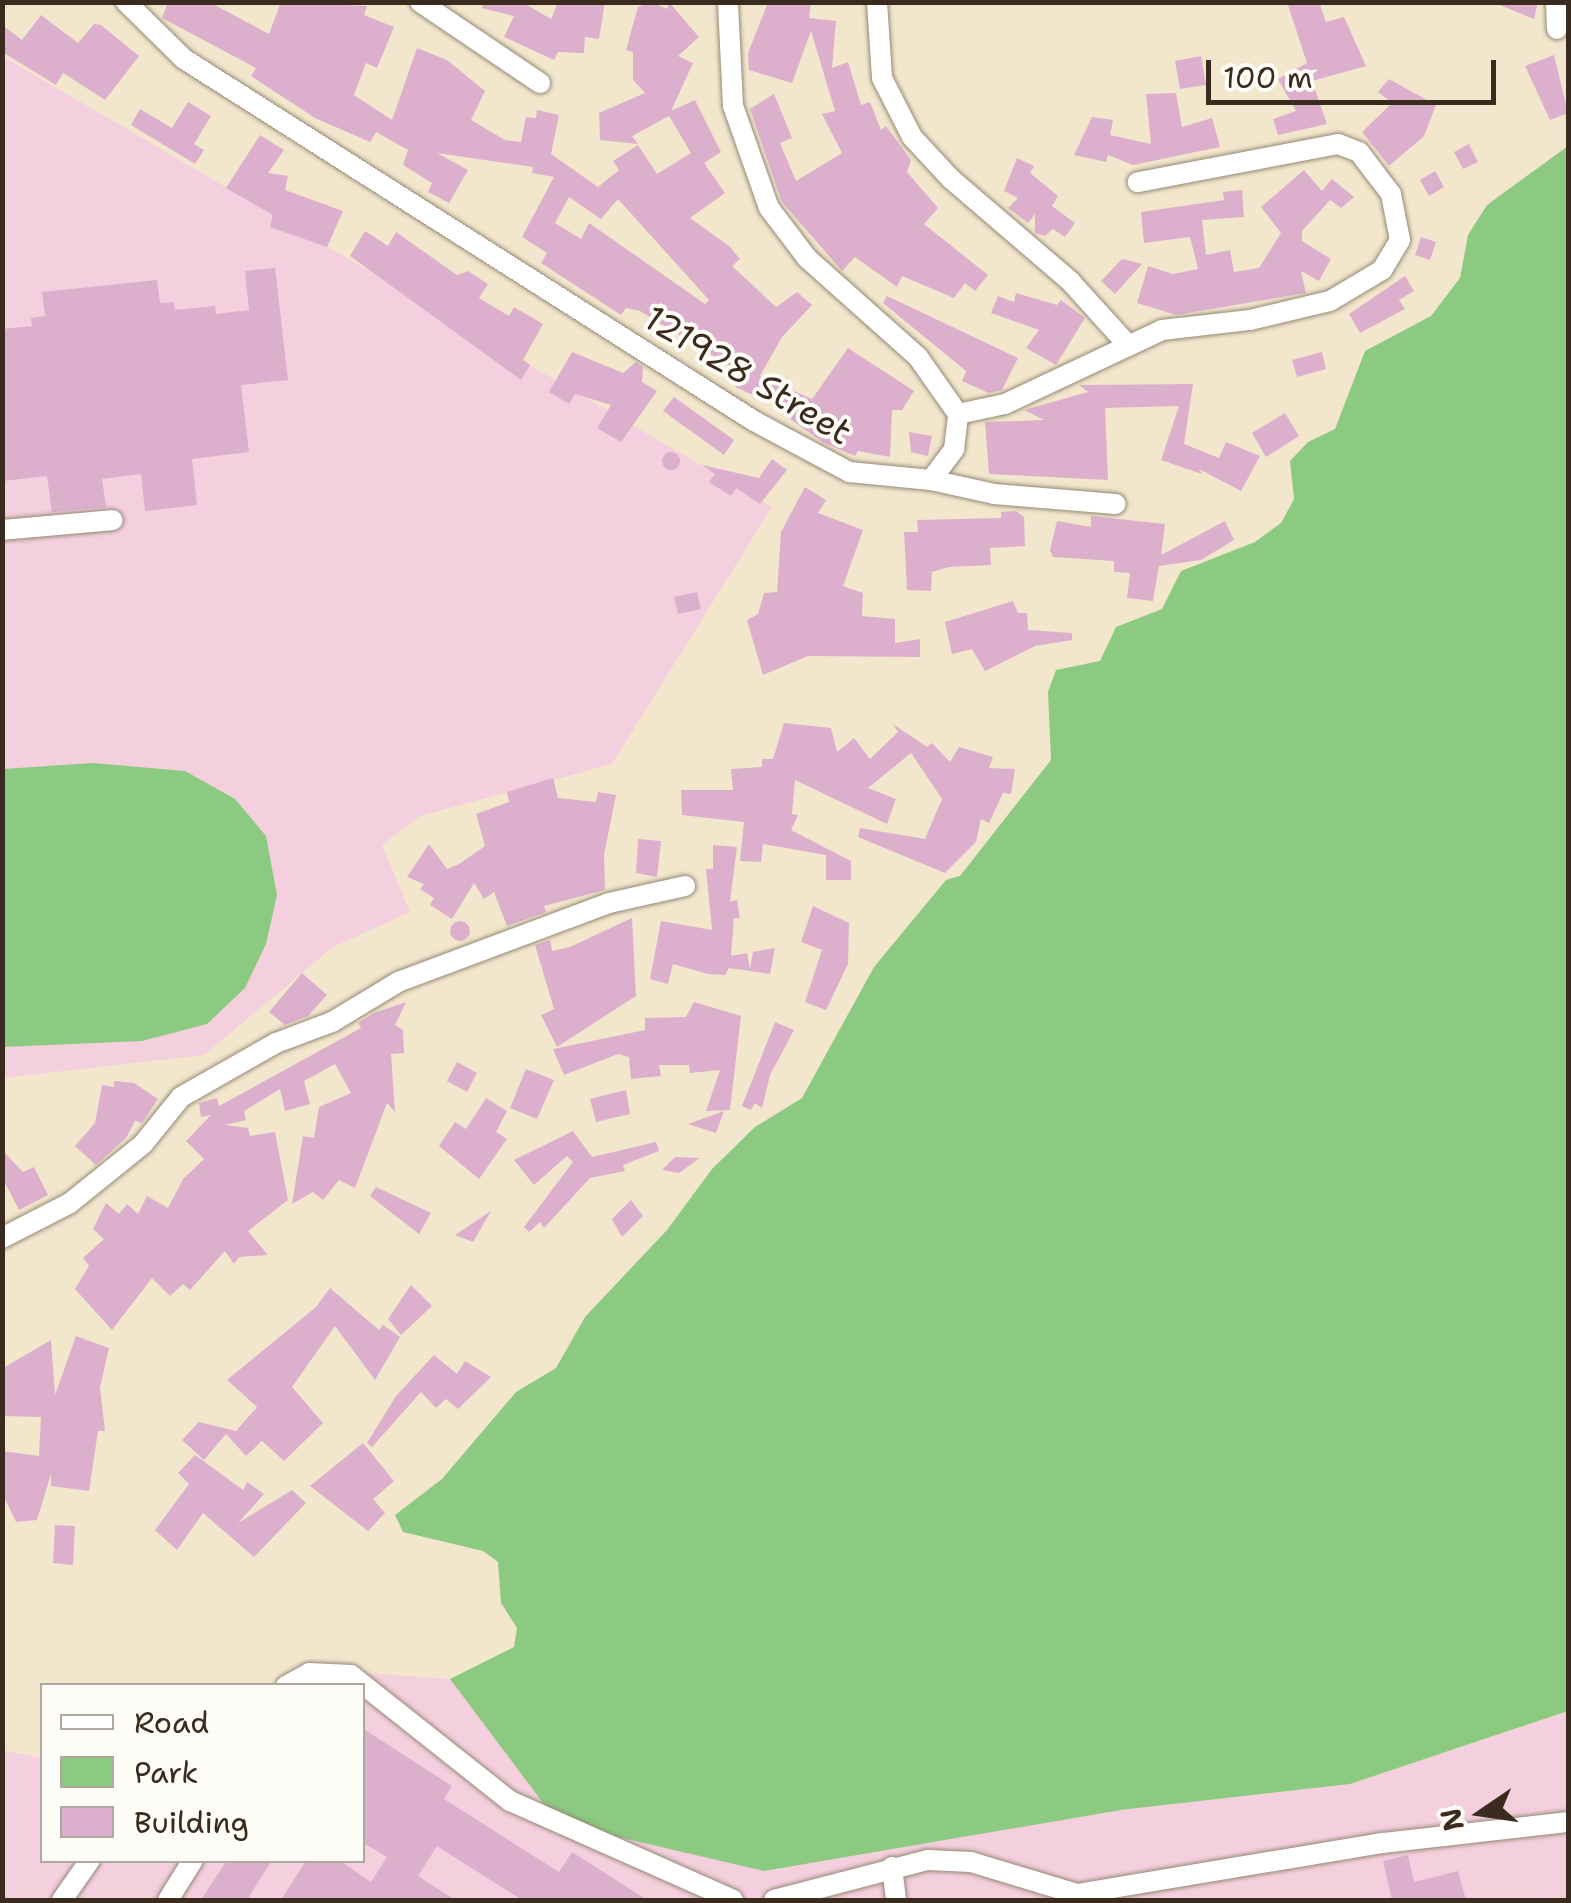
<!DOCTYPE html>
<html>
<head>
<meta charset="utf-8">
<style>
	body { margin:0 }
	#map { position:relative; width:1571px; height:1903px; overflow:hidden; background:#f2e7cd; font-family:"Shantell Sans",sans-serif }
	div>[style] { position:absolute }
	.built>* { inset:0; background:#f4cfde }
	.green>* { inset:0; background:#8cca81 }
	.building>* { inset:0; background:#dcb0cd }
	.round { border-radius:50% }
	.roads { filter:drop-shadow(0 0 2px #968876) drop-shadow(0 0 2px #968876) }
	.minor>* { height:20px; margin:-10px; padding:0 10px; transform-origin:10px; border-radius:10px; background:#fff }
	span { translate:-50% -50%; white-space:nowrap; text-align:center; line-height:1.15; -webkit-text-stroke:8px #fdfcf7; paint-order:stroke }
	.street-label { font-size:35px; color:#3b2a1e }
	.frame { position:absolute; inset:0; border:5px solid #3b2a1e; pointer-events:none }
	.legend { position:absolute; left:40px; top:1683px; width:325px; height:180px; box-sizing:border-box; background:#fdfcf7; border:2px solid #afa8a0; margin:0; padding:12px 18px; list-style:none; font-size:30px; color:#3b2a1e }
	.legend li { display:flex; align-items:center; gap:20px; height:50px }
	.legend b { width:50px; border:2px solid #afa8a0 }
	.north { position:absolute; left:1431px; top:1763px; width:100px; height:100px; -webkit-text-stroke:8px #fdfcf7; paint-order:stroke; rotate:257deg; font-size:28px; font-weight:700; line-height:40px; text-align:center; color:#3b2a1e }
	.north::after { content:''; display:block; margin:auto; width:35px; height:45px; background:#3b2a1e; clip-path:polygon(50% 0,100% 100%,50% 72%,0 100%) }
	.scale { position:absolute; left:1206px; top:60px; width:290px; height:45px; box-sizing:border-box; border:5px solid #3b2a1e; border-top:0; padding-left:12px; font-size:30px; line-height:35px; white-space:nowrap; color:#3b2a1e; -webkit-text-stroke:8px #fdfcf7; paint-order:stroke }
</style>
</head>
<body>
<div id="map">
	<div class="built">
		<i style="clip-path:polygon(2px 56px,772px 507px,612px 764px,420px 816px,382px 845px,410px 912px,333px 947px,204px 1055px,3px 1078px)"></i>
		<i style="clip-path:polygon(319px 1670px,450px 1679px,558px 1823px,1121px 1810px,1350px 1784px,1568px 1711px,1568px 1900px,3px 1900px,2px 1750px,42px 1758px,42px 1860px,362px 1860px,362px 1686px,282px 1685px)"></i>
	</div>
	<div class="green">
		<i style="clip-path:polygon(1568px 146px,1568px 1711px,1350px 1784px,1121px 1810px,764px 1871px,558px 1823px,450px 1679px,514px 1647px,517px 1628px,501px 1603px,498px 1562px,483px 1551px,403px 1532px,395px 1515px,442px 1479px,516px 1392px,556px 1368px,585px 1317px,667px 1230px,712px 1169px,755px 1127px,802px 1098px,874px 967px,946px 880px,960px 876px,1051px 760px,1048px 692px,1056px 670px,1100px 661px,1116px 627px,1162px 609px,1181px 571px,1255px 542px,1281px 523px,1294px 499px,1290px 461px,1308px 442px,1335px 429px,1365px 351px,1431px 316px,1460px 278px,1468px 235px,1487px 205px)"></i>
		<i style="clip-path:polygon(93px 763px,185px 771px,235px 799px,266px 836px,277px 895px,266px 944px,245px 988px,207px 1024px,142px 1041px,3px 1047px,3px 769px)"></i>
	</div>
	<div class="building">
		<i style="clip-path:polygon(evenodd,168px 2px,209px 2px,269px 34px,281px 2px,367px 6px,364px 15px,394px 27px,377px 68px,366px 63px,354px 95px,392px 120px,417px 48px,447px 60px,485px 91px,471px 120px,505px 140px,521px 142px,526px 117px,536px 118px,537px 110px,559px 115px,551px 154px,598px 187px,619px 170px,613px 161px,638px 145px,657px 174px,691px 153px,669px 116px,632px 136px,638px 144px,600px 140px,599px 113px,645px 93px,633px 80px,633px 52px,626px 50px,638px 7px,651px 2px,667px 9px,669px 2px,699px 37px,678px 56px,693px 63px,671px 111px,695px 100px,721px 152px,704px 163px,725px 193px,690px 218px,729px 246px,740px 259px,732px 266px,776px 307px,797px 292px,812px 305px,782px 337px,760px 376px,812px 399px,848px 348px,914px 391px,902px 410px,892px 410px,890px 457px,858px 451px,855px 456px,824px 443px,790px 419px,794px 413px,737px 388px,729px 380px,735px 369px,640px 311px,626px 308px,621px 315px,541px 263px,547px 253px,522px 237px,554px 177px,532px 173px,533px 167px,437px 153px,468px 170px,449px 203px,428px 192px,432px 183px,403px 165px,408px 150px,376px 132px,370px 142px,315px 118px,251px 76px,256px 68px,162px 18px,168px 2px,569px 197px,601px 219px,618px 199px,709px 300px,705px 304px,589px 223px,581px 239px,555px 223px,569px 197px)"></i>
		<i style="clip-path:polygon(483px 2px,522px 2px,551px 19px,558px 2px,605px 2px,599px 39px,585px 37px,584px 53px,558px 52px,554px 60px,504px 37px,514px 16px,482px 8px)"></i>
		<i style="clip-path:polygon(811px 2px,809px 18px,836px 21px,832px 68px,848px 62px,861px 105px,870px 102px,881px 130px,886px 126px,911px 160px,907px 172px,938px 208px,924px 224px,988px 275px,975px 291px,965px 283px,954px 298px,902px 276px,897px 287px,855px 257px,842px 271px,782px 202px,750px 109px,774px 94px,792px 138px,780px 143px,796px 181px,842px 153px,822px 114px,835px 111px,811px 31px,792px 83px,749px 70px,748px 53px,767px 5px)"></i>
		<i style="clip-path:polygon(1287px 2px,1319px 2px,1326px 22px,1344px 17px,1366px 66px,1312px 81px,1327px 124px,1278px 135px,1273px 119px,1296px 111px,1278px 79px,1307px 63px)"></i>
		<i style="clip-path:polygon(1492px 2px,1538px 2px,1534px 19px)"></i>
		<i style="clip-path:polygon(41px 15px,78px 43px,94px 24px,101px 25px,139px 56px,105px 100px,63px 73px,56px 85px,2px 52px,2px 25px,22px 40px)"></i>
		<i style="clip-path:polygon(1554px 55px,1568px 113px,1550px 120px,1525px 66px)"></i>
		<i style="clip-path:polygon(1201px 56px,1206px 85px,1180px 89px,1175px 61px)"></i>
		<i style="clip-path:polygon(1389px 79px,1436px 105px,1424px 136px,1389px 166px,1362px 132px,1392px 103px,1378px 92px)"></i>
		<i style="clip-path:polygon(1176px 93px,1182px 127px,1212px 118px,1220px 147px,1133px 165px,1108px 155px,1106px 162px,1074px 155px,1092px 117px,1113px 120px,1110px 135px,1151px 144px,1146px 94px)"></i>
		<i style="clip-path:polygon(188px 102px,211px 116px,194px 144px,204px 150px,195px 164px,131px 125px,140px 109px,172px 128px)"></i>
		<i style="clip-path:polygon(260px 135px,284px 150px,268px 173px,288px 176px,285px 190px,343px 211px,327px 247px,270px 227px,273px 215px,226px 188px)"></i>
		<i style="clip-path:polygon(1469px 144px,1478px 162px,1463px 169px,1454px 152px)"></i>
		<i style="clip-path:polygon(1017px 158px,1034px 166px,1030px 173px,1058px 196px,1052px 206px,1075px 223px,1065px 237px,1053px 229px,1045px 236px,1035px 233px,1035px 214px,1028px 223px,1008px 208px,1018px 198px,1004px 191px)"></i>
		<i style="clip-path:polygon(1304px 170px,1322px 191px,1332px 179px,1354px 197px,1341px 208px,1330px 200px,1302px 231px,1302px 241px,1331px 259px,1319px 281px,1301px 271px,1306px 293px,1176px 315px,1137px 303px,1148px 266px,1173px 274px,1198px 269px,1190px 237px,1144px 243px,1141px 212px,1224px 200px,1223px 192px,1242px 190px,1244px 217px,1202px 220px,1206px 255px,1230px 250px,1234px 272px,1259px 268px,1281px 233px,1261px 207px)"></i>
		<i style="clip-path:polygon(1435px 171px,1444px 187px,1429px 196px,1420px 180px)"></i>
		<i style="clip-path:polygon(365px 231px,388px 246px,396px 232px,457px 275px,468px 271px,488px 284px,479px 298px,509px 316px,514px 307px,543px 324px,523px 360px,530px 365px,521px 380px,350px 256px)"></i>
		<i style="clip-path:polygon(1421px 237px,1436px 242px,1430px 260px,1415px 255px)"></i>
		<i style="clip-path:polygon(1122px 259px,1142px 264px,1115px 294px,1101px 281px)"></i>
		<i style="clip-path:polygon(275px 268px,288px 380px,241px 385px,249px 452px,192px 459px,197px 505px,145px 511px,141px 474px,102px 479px,106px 507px,52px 512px,47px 476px,2px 481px,2px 329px,32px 326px,31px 318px,45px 316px,42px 292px,157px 280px,160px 303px,174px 302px,175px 310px,215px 306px,216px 314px,249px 310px,245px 271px)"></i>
		<i style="clip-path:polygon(1405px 276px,1414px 291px,1399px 300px,1405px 309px,1360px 333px,1349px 314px)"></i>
		<i style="clip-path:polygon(1016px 293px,1057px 305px,1061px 300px,1085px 318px,1056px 365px,1026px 348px,1039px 330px,991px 313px,998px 296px,1014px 302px)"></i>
		<i style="clip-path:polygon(887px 296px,1018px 358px,1002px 390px,989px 393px,962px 381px,966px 371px,883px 303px)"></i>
		<i style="clip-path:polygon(572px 352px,623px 373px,636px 362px,643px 367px,642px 382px,657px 391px,621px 442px,597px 428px,611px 405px,575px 394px,569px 404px,549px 392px)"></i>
		<i style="clip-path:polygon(1322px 352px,1326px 369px,1297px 377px,1292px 360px)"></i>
		<i style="clip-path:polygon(1193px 384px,1184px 444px,1219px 458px,1226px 442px,1260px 456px,1241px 491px,1199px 469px,1202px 474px,1161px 460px,1179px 406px,1105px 408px,1108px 480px,989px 474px,985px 422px,1044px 420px,1024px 410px,1088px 392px,1079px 385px)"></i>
		<i style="clip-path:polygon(674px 397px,734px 440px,724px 455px,663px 411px)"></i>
		<i style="clip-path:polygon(1285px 413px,1299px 436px,1266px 457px,1252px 433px)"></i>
		<i style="clip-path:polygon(909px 432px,932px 436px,928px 456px,911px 452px)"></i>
		<i class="round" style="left:662px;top:452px;width:18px;height:18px"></i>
		<i style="clip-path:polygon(772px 459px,787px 470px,760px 504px,736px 488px,731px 496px,709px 482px,715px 474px,702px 465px,759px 478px)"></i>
		<i style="clip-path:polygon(805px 487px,826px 500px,818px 513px,863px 530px,843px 586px,863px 593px,862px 616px,895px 619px,895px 643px,920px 639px,920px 657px,808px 656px,763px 675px,747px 620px,758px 614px,764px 593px,777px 592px,781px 532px)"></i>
		<i style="clip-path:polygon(1016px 511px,1024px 517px,1025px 546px,990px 548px,991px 565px,949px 567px,932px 572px,931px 591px,907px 590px,904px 532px,918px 532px,917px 520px,1001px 518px,1001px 512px)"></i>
		<i style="clip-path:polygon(1091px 516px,1165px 524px,1161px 555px,1225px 521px,1234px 540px,1201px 560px,1159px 566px,1153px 601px,1127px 598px,1130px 573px,1114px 572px,1114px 561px,1053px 557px,1050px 550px,1057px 521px,1091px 527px)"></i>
		<i style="clip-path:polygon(697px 592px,701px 609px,678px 614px,674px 597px)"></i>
		<i style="clip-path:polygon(1013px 601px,1018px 613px,1027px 613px,1028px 630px,1072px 633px,1072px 640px,1035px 646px,985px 671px,972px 649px,952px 654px,945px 622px)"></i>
		<i style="clip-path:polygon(784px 723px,831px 728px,837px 752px,854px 738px,870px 759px,898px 732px,893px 724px,927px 747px,932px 743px,950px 762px,959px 747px,993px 757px,989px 768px,1015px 769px,1011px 794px,1003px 793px,989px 823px,981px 819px,976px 842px,945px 873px,858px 837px,860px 828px,925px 839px,942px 799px,911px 753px,868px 788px,896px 799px,887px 824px,795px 780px,792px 814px,798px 815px,791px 830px,851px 861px,851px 880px,826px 880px,826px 855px,763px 844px,761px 862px,740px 861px,744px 822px,682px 815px,681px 790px,733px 790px,731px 769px,762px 767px,762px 759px,773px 759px)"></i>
		<i style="clip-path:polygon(553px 778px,558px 798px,596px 802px,598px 792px,616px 795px,604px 855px,605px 890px,544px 906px,546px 912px,507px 926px,494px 892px,484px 899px,474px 883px,452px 919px,430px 905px,434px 898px,420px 889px,424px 884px,407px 877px,429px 844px,447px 869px,459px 864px,485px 846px,476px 814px,509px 802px,507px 792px)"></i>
		<i style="clip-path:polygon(638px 839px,661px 841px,657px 877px,636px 873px)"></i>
		<i style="clip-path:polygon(713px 845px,737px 847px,730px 902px,737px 900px,740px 918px,734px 918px,731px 956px,747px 953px,750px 969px,753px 952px,775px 948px,770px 974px,729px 968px,725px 975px,708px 974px,673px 964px,668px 984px,650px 979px,661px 921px,712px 930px,706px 869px,713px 869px)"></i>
		<i style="clip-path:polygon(813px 906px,849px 923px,848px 964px,826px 1010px,805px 1002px,822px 950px,801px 942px)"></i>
		<i style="clip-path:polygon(632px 918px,636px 996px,557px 1047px,541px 1015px,554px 1009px,535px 945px,550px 940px,552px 951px,570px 947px)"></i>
		<i class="round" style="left:450px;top:921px;width:20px;height:20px"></i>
		<i style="clip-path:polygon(302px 973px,327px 995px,308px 1016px,285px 1025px,269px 1012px)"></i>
		<i style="clip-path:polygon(406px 1002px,395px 1025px,403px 1030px,404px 1053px,391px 1054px,395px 1112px,387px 1103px,355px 1188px,339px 1180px,323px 1200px,313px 1192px,292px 1204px,303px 1136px,314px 1138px,319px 1107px,351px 1093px,335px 1064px,304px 1081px,310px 1104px,285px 1111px,280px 1089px,244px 1111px,246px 1120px,225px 1125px,248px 1128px,250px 1136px,275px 1132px,288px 1200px,248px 1231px,268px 1255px,239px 1257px,234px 1264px,225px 1251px,190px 1290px,183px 1284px,170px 1296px,152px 1278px,112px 1330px,75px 1289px,89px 1266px,83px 1258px,104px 1239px,93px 1229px,106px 1203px,119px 1214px,127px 1204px,138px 1214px,147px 1196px,168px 1208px,183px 1179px,204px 1159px,186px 1141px,211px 1115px,201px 1117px,199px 1103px,217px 1098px,219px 1106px,361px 1028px,358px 1023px,374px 1013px)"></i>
		<i style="clip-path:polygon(694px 1002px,741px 1016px,730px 1110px,706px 1111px,720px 1070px,690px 1073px,689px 1065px,659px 1065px,661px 1076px,631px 1079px,629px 1057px,618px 1054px,564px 1075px,553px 1049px,645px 1030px,645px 1018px,686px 1017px)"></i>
		<i style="clip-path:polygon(775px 1022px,794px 1030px,770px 1075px,762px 1108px,755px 1103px,751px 1110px,742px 1106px)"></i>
		<i style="clip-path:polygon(457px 1062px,477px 1073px,467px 1092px,447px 1081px)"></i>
		<i style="clip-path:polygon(526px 1069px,554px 1080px,537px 1119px,510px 1108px)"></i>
		<i style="clip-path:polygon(114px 1081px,134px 1083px,158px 1099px,142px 1123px,135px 1121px,126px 1138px,96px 1165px,75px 1146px,95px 1123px,102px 1085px,114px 1087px)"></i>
		<i style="clip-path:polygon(626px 1090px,630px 1114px,596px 1122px,590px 1099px)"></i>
		<i style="clip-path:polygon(486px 1098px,507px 1111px,496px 1132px,507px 1139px,479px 1179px,439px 1146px,455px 1122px,466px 1129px)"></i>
		<i style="clip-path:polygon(724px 1111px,716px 1133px,688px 1124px)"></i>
		<i style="clip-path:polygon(573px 1131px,592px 1157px,656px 1142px,659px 1151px,623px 1165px,625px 1171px,590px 1178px,544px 1228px,540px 1222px,529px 1232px,524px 1227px,573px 1162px,567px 1156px,534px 1185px,514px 1160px)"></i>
		<i style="clip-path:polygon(2px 1150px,23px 1172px,34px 1167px,48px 1195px,19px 1210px,2px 1177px)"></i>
		<i style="clip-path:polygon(675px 1157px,700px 1158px,679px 1173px,662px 1170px)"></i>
		<i style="clip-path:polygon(376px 1187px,431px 1213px,419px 1234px,370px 1196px)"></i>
		<i style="clip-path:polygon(631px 1200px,643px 1216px,622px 1237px,612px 1219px)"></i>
		<i style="clip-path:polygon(491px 1211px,473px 1242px,455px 1235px)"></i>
		<i style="clip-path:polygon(411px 1285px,432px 1306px,401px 1335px,388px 1319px)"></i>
		<i style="clip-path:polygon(330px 1288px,379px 1330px,383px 1325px,400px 1337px,375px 1380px,335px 1326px,292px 1387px,323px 1423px,284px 1461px,262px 1441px,246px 1456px,226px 1434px,204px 1460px,182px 1440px,199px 1422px,236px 1431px,257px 1407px,227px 1380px,316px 1307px)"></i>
		<i style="clip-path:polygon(76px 1336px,109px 1348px,100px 1388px,105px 1431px,98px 1431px,89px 1491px,51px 1486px,51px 1474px,37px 1520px,16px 1522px,2px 1492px,2px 1451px,39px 1456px,41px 1417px,2px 1416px,3px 1368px,51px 1340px,55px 1395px)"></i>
		<i style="clip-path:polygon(434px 1355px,457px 1374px,465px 1361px,491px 1377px,458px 1409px,446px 1399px,436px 1408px,421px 1392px,372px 1447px,367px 1443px,396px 1396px)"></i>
		<i style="clip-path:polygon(363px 1443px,394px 1481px,373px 1499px,385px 1513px,368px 1531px,310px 1486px)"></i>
		<i style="clip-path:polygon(195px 1455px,243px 1490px,247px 1482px,264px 1494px,238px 1523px,292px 1490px,306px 1503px,254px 1557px,203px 1513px,177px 1550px,155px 1530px,189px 1484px,178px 1473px)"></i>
		<i style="clip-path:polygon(55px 1525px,75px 1526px,73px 1565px,53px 1563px)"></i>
		<i style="clip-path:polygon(362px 1728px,452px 1786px,444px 1799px,559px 1872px,572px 1852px,647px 1900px,522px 1900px,437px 1846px,418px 1876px,455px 1900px,281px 1900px,305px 1862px,339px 1860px,371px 1882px,387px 1857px,362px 1842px)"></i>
		<i style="clip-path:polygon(1408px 1855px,1414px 1882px,1458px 1871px,1466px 1900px,1392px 1900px,1383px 1861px)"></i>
		<i style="clip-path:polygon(227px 1860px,272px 1860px,247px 1900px,201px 1900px)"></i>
	</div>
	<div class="roads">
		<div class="minor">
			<i style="left:126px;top:2px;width:81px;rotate:44.5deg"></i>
			<i style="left:184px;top:59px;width:675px;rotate:32.42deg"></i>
			<i style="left:754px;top:421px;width:108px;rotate:28.2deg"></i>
			<i style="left:849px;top:472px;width:82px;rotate:5.6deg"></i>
			<i style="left:931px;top:480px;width:39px;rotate:-53deg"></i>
			<i style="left:954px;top:449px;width:35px;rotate:-83deg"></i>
			<i style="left:958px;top:414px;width:70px;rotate:-125.1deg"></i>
			<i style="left:918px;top:357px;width:149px;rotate:-138.3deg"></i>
			<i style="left:807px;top:258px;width:63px;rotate:-127.2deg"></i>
			<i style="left:769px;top:208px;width:108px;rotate:-109.4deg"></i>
			<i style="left:733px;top:106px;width:104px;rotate:-92.8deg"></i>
			<i style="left:420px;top:2px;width:145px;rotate:34deg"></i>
			<i style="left:877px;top:2px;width:76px;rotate:86.2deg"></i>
			<i style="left:882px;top:78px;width:66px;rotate:63deg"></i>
			<i style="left:912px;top:137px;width:57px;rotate:47.1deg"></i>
			<i style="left:951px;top:179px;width:157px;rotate:40.6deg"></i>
			<i style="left:1070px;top:281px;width:85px;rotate:47.9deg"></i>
			<i style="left:1556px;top:2px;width:27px;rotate:88deg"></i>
			<i style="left:958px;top:414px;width:48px;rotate:-12deg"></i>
			<i style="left:1005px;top:404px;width:174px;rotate:-25.2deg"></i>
			<i style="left:1162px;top:330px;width:89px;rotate:-6.5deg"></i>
			<i style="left:1250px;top:320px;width:82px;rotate:-13.4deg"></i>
			<i style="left:1330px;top:301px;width:61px;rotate:-30.8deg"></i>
			<i style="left:1382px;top:270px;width:35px;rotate:-59deg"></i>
			<i style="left:1400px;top:240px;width:47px;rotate:-101.1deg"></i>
			<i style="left:1391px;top:194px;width:53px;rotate:-127.3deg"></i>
			<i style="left:1359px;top:152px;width:22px;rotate:-159deg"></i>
			<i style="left:1338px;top:144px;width:204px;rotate:169.2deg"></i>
			<i style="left:931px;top:480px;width:65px;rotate:12.5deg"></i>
			<i style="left:994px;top:494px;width:122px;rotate:4.7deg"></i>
			<i style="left:2px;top:530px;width:111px;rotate:-5.1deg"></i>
			<i style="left:2px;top:1238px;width:76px;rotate:-27.2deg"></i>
			<i style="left:70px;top:1203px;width:94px;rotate:-38.9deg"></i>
			<i style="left:143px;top:1144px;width:60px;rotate:-51deg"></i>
			<i style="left:181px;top:1097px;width:109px;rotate:-29.6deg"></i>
			<i style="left:276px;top:1043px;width:60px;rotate:-20.6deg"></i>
			<i style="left:332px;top:1022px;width:77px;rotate:-31.2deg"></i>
			<i style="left:398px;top:982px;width:225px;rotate:-20.5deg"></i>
			<i style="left:609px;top:903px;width:78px;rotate:-12.6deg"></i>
			<i style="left:286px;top:1686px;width:26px;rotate:-29deg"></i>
			<i style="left:309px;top:1673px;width:42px;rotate:2.7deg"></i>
			<i style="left:351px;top:1675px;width:203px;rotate:38.4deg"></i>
			<i style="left:510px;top:1801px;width:244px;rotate:23.9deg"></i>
			<i style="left:892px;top:1867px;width:33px;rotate:83deg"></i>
			<i style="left:62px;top:1900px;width:49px;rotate:-55deg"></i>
			<i style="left:168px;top:1900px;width:47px;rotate:-58deg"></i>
			<i style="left:774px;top:1900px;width:159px;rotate:-14.6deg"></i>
			<i style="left:928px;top:1860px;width:43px;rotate:2.7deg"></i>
			<i style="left:971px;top:1862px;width:111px;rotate:16.8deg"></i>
			<i style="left:1077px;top:1894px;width:310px;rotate:-9.5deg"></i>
			<i style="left:1383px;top:1843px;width:186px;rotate:-6.5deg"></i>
		</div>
	</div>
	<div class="street-label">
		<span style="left:748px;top:375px;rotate:31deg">121928 Street</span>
	</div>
	<div class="frame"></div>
	<ul class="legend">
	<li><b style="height:12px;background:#fff"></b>Road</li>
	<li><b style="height:28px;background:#8cca81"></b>Park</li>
	<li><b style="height:28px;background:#dcb0cd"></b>Building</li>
	</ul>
	<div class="north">N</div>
	<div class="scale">100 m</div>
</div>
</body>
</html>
